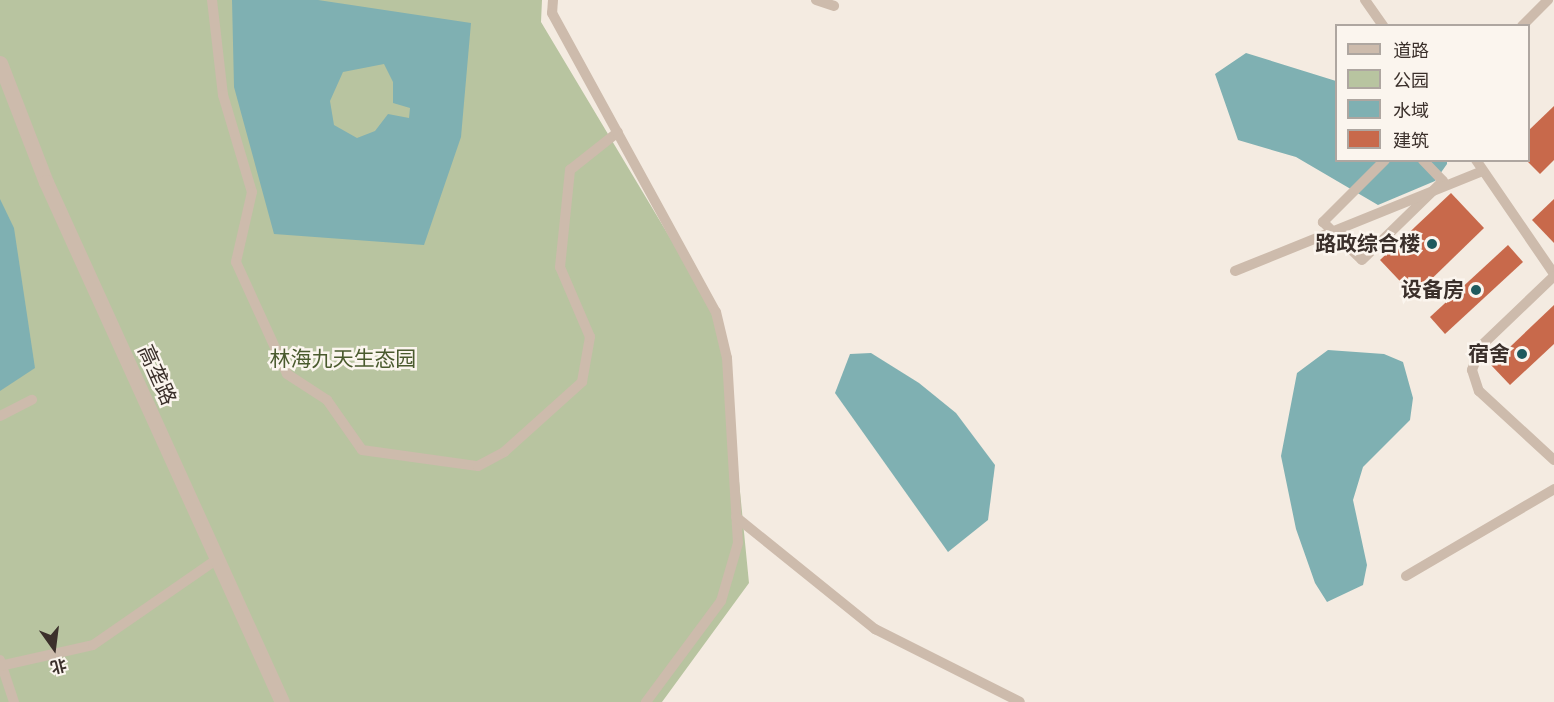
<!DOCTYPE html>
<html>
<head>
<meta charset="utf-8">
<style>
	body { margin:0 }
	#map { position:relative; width:1554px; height:702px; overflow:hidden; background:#f4ebe1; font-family:Karla,"Noto Sans SC",sans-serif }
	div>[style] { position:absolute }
	.green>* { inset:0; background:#b8c4a0 }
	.water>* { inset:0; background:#7fb0b2 }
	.building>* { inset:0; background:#c8694b }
	.service>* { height:10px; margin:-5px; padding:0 5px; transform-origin:5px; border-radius:5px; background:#cdbbac }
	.minor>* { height:15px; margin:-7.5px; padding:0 7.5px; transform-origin:7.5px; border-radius:7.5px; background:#cdbbac }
	.dots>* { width:16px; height:16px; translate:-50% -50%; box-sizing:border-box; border:3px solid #fbf5ee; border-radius:50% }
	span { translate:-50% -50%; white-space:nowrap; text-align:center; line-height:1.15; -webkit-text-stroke:5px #fbf5ee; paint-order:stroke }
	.poi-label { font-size:21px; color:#3b302b; font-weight:700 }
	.right { translate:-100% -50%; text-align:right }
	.park-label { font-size:21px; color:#4a5a2e }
	.street-label { font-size:21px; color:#3b302b }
	.legend { position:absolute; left:1335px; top:24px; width:195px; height:138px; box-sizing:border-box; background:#fbf5ee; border:2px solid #aea6a0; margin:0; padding:8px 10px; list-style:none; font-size:18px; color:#3b302b }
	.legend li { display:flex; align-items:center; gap:12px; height:30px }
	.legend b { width:30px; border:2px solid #aea6a0 }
	.north { position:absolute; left:24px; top:618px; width:60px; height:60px; -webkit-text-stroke:4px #fbf5ee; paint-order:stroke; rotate:166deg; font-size:16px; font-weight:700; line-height:24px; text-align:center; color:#3b302b }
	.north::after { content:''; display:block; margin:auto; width:21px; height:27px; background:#3b302b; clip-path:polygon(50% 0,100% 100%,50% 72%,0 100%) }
</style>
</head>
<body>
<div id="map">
	<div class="green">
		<i style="clip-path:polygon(0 0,542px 0,541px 22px,724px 328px,749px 583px,662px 702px,0 702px)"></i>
	</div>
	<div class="water">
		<i style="clip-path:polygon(evenodd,232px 0,318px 0,471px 23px,461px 137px,424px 245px,274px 234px,234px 87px,232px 0,384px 64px,393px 82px,393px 103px,410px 108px,409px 118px,388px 114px,375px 131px,357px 138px,334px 125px,330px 101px,343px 72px,384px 64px)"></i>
		<i style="clip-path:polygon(1246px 53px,1336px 81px,1336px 160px,1447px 161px,1447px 164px,1435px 181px,1378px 205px,1296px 157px,1238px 140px,1215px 74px)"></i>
		<i style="clip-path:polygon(0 199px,14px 228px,35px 368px,0 391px)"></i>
		<i style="clip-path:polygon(1328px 350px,1384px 354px,1403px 362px,1413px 398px,1410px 420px,1363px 467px,1353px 500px,1367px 565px,1363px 585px,1327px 602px,1315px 583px,1296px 529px,1281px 456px,1297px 373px)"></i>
		<i style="clip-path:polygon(871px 353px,919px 383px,956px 413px,995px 465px,988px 520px,948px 552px,835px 393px,850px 354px)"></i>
	</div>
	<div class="building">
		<i style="clip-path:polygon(1554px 106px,1554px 160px,1540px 174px,1528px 162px,1528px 131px)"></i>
		<i style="clip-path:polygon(1451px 193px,1484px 228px,1414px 296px,1380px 260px)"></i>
		<i style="clip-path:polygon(1554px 199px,1554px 243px,1532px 220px)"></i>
		<i style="clip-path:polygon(1508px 245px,1523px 262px,1445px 334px,1430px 317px)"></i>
		<i style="clip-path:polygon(1554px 305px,1554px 344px,1510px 385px,1491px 365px)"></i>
	</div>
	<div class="service">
		<i style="left:212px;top:0;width:96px;rotate:83.4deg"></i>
		<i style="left:223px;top:95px;width:101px;rotate:73.4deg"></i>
		<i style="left:252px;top:192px;width:72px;rotate:102.9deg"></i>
		<i style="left:236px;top:262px;width:123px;rotate:65.5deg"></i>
		<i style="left:287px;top:374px;width:48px;rotate:33deg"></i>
		<i style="left:327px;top:400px;width:61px;rotate:55deg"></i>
		<i style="left:362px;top:450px;width:117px;rotate:7.9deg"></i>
		<i style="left:478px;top:466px;width:30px;rotate:-28deg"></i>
		<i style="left:504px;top:452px;width:105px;rotate:-41.9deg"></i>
		<i style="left:582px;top:382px;width:46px;rotate:-79.9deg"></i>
		<i style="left:590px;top:337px;width:76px;rotate:-113.2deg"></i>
		<i style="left:560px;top:267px;width:98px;rotate:-84.1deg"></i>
		<i style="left:570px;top:170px;width:61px;rotate:-38.4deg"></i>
		<i style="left:553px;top:0;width:13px;rotate:94deg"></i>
		<i style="left:552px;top:13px;width:341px;rotate:61.3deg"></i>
		<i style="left:716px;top:312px;width:47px;rotate:76.6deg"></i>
		<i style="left:727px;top:358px;width:185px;rotate:86.6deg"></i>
		<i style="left:738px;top:543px;width:60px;rotate:106.3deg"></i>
		<i style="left:721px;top:601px;width:126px;rotate:126.6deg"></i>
		<i style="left:816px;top:0;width:19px;rotate:18deg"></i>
		<i style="left:1365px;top:0;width:32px;rotate:55deg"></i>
		<i style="left:1522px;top:26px;width:37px;rotate:-45deg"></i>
		<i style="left:1385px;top:160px;width:88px;rotate:135deg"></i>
		<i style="left:1323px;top:222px;width:54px;rotate:44.3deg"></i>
		<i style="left:1362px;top:260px;width:113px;rotate:-44.3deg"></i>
		<i style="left:1443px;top:181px;width:29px;rotate:-134deg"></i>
		<i style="left:1476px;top:160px;width:138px;rotate:55.6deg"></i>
		<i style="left:1235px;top:271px;width:266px;rotate:-22deg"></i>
		<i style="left:1554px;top:276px;width:100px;rotate:136.2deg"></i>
		<i style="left:1482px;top:345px;width:27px;rotate:112deg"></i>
		<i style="left:1472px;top:370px;width:22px;rotate:72deg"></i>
		<i style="left:1479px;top:391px;width:102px;rotate:42.6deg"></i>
		<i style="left:0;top:416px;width:36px;rotate:-27deg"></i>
		<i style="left:736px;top:517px;width:179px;rotate:38.9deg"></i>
		<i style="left:875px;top:629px;width:162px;rotate:26.7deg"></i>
		<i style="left:1406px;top:576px;width:172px;rotate:-30.4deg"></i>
		<i style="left:0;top:660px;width:44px;rotate:71.6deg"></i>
		<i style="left:0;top:666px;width:95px;rotate:-12.7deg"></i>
		<i style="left:93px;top:645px;width:151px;rotate:-34.7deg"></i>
	</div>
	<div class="minor">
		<i style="left:0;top:63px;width:128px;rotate:68.9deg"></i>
		<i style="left:46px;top:182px;width:571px;rotate:65.59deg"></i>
	</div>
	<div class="dots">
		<i style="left:1432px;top:244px;background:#1f5a5e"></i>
		<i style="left:1476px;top:290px;background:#1f5a5e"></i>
		<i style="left:1522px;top:354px;background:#1f5a5e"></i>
	</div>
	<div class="poi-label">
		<span class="right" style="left:1420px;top:244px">路政综合楼</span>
		<span class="right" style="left:1464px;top:290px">设备房</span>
		<span class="right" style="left:1510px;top:354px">宿舍</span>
	</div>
	<div class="park-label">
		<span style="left:343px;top:359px">林海九天生态园</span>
	</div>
	<div class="street-label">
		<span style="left:157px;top:375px;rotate:66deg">高垄路</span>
	</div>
	<ul class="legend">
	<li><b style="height:8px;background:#cdbbac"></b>道路</li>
	<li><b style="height:16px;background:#b8c4a0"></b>公园</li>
	<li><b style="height:16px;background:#7fb0b2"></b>水域</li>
	<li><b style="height:16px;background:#c8694b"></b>建筑</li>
	</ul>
	<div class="north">北</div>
</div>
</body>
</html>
